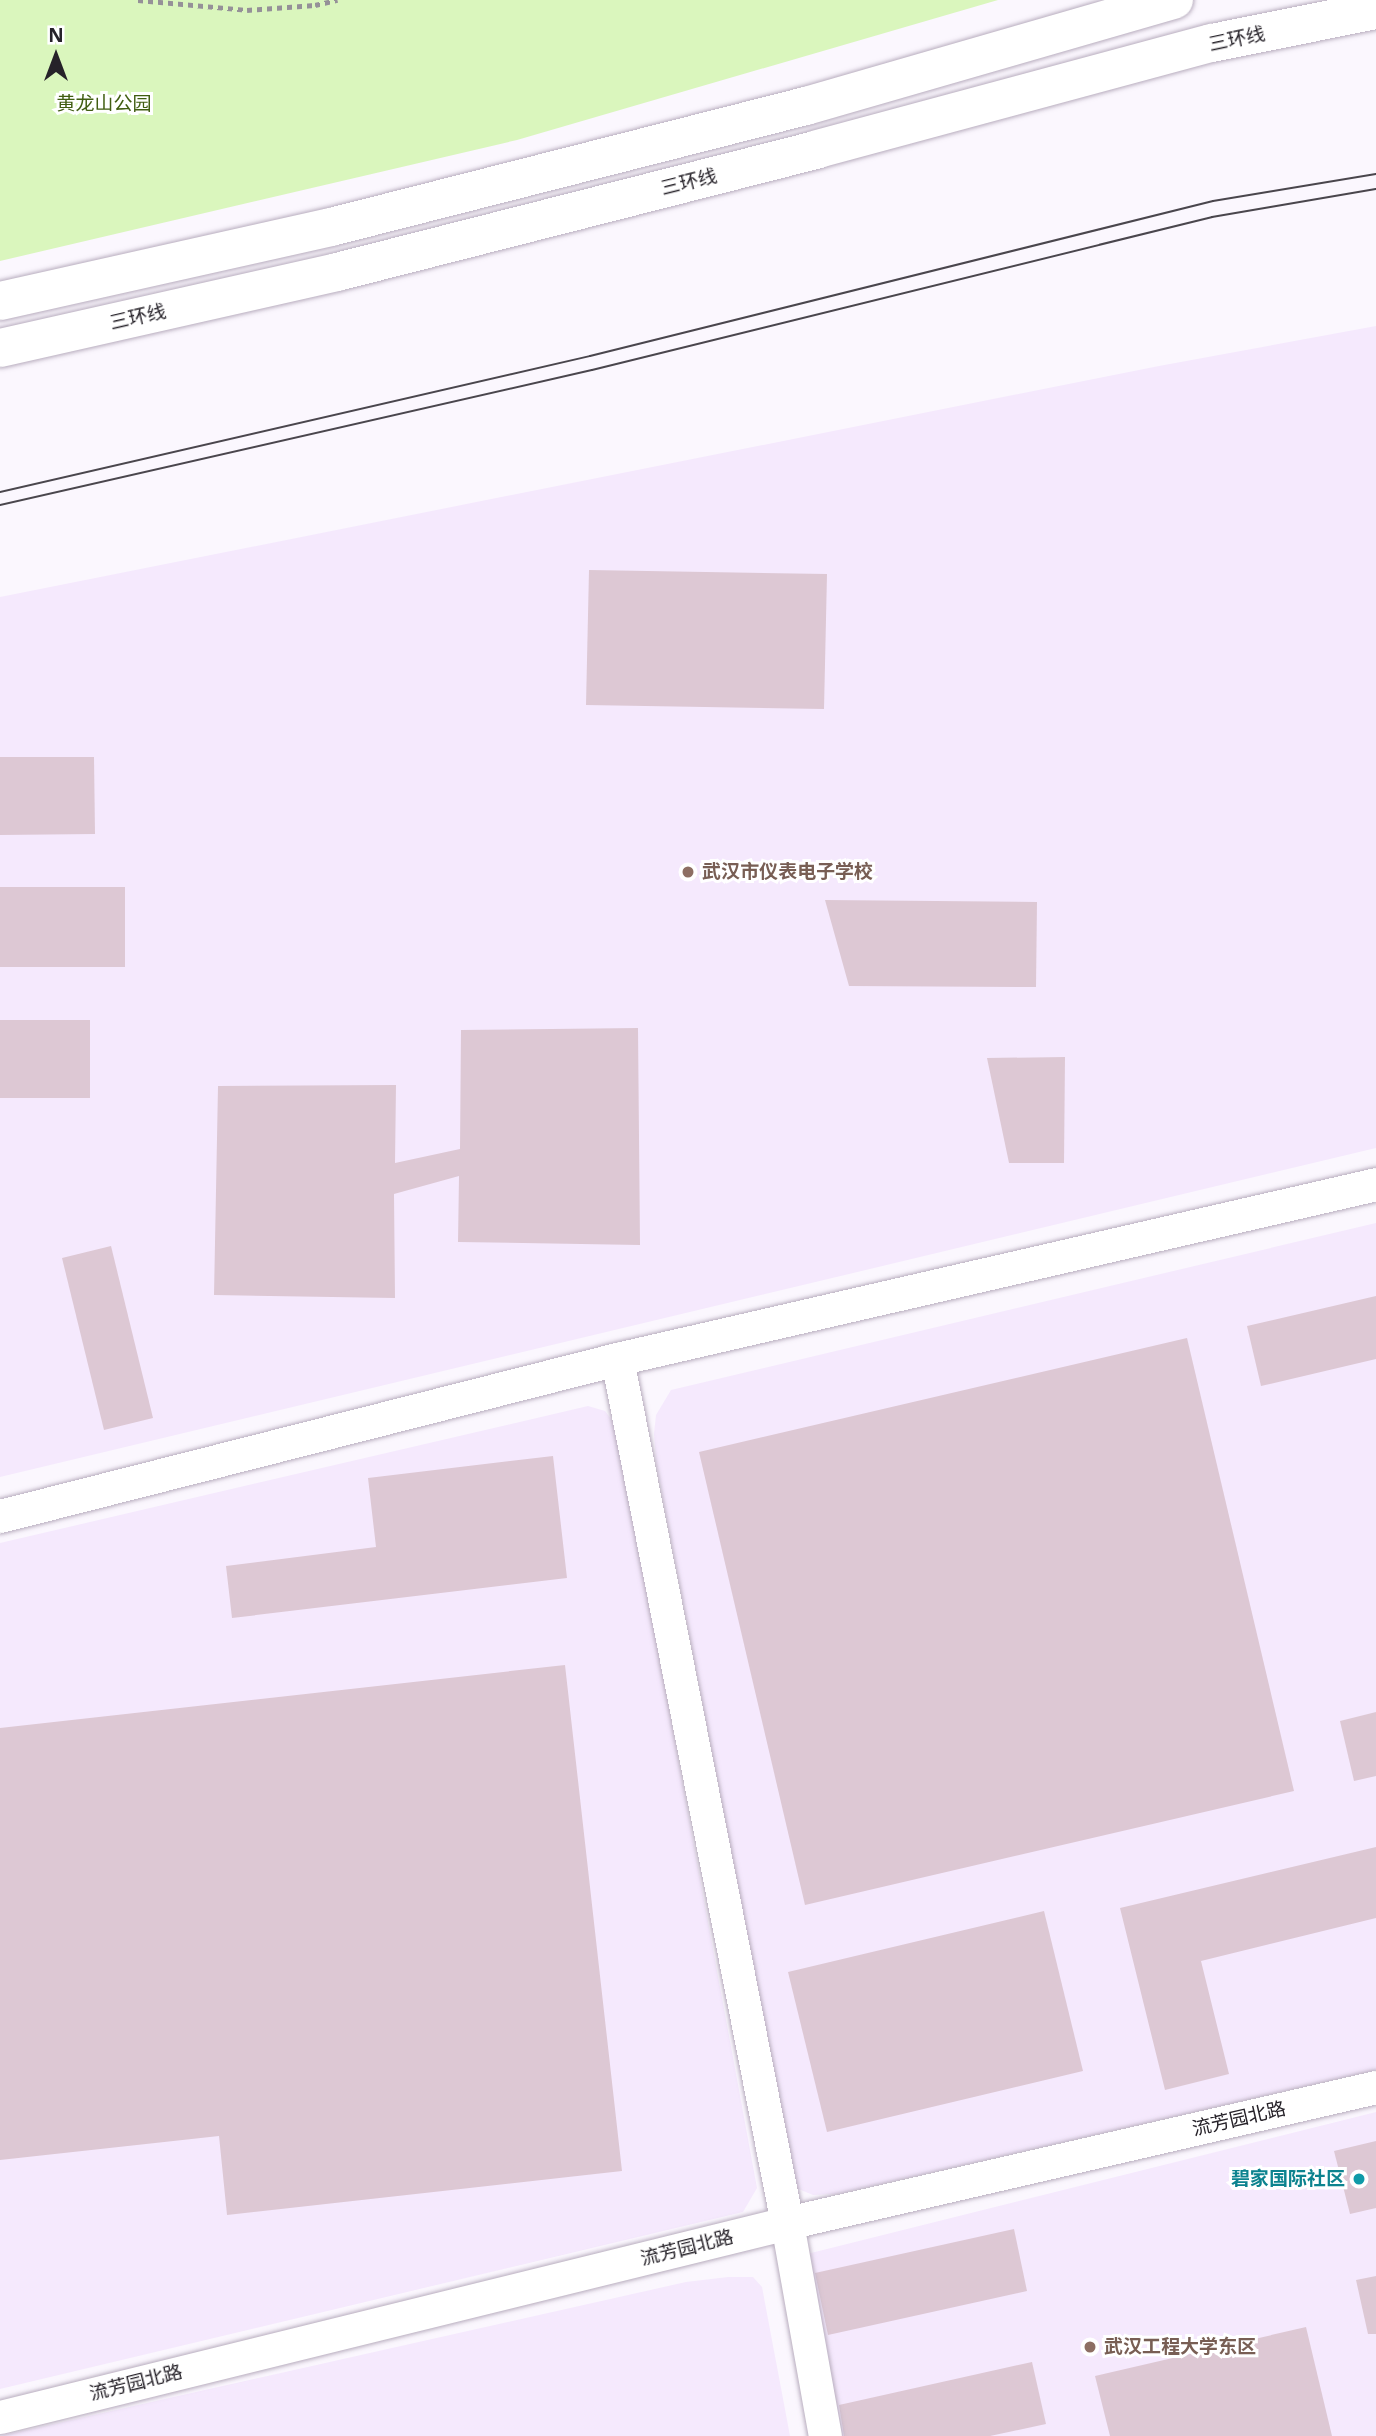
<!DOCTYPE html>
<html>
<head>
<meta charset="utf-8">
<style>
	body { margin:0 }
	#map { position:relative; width:1376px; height:2436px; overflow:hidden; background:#fbf7fe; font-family:"Noto Sans","Noto Sans SC",sans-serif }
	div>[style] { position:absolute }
	.built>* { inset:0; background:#f5e9fd }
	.green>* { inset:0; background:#daf6bd }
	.building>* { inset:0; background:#ddc8d4 }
	.path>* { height:4.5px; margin-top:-2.25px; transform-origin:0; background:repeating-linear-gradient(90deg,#959198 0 5px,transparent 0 10px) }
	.roads { filter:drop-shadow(0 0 2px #b8adbe) drop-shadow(0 0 2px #b8adbe) }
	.tertiary>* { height:33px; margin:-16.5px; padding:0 16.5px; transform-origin:16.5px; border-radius:16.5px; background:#fff }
	.trunk>* { height:38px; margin:-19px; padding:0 19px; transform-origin:19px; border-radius:19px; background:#fff }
	.tram>* { height:2px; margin:-1px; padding:0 1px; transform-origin:1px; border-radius:1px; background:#4a464d }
	.dots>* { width:19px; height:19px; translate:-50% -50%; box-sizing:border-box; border:4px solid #fff; border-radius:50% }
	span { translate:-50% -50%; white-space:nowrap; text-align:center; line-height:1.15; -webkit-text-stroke:6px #fff; paint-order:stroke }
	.street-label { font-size:19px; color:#262229 }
	.park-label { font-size:19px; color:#405d11 }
	.education-label { font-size:19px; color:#785e54; font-weight:700 }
	.left { translate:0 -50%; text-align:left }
	.culture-label { font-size:19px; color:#0d838f; font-weight:700 }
	.right { translate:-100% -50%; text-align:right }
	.north { position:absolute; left:21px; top:21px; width:70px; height:70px; -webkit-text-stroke:5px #fff; paint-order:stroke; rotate:0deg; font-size:19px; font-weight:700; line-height:28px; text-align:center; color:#262229 }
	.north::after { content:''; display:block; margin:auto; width:24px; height:32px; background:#262229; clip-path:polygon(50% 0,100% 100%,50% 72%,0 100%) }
</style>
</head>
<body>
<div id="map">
	<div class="built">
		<i style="clip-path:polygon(1376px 326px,1376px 1148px,0 1477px,0 597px,1159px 366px)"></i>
		<i style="clip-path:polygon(1376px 1223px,1376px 2070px,836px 2194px,813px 2195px,796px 2188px,656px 1461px,654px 1434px,656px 1415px,671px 1390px)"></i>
		<i style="clip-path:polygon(588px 1406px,605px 1411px,617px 1427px,757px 2188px,743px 2212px,0 2389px,0 1543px)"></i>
		<i style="clip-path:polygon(1376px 2112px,1376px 2436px,822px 2436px,787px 2259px)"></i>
		<i style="clip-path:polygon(728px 2277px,753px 2277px,762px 2287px,790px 2436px,0 2436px,686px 2282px)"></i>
	</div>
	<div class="green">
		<i style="clip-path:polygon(0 0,998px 0,517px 140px,0 261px)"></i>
	</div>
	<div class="building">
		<i style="clip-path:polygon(589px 570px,827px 574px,824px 709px,586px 705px)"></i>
		<i style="clip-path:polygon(0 757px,94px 757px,95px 834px,0 835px)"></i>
		<i style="clip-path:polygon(0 887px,125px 887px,125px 967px,0 967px)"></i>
		<i style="clip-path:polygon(825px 900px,1037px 902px,1036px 987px,849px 986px)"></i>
		<i style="clip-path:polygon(0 1020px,90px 1020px,90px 1098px,0 1098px)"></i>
		<i style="clip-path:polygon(638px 1028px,640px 1245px,458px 1242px,459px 1176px,394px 1194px,395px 1298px,214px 1295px,218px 1086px,396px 1085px,395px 1163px,460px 1149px,461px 1030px)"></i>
		<i style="clip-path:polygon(1065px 1057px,1064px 1163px,1009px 1163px,987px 1058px)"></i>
		<i style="clip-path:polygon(111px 1246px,153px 1418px,104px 1430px,62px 1258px)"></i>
		<i style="clip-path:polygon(1376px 1296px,1376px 1359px,1261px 1386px,1247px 1326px)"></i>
		<i style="clip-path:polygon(1187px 1338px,1294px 1791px,805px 1905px,699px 1452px)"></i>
		<i style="clip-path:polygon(553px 1456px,567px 1578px,232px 1618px,226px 1566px,376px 1547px,368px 1478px)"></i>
		<i style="clip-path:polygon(565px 1665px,622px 2171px,227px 2215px,219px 2136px,0 2160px,0 1728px)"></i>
		<i style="clip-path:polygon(1376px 1712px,1376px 1776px,1354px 1781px,1340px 1721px)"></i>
		<i style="clip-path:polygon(1376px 1847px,1376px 1918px,1201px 1961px,1229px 2074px,1165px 2090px,1120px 1908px)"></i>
		<i style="clip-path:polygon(1044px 1911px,1083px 2071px,827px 2132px,788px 1972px)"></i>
		<i style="clip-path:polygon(1376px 2141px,1376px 2208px,1350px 2214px,1334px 2151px)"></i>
		<i style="clip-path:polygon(1014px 2229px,1027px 2291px,828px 2335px,815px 2273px)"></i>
		<i style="clip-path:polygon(1376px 2276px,1376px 2334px,1368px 2334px,1356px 2280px)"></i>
		<i style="clip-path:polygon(1306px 2327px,1332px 2436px,1110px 2436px,1095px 2376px)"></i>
		<i style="clip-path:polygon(1032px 2362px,1046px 2424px,990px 2436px,844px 2436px,839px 2405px)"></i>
	</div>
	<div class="path">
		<i style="left:138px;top:0;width:109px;rotate:5.2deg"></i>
		<i style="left:247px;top:10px;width:68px;rotate:-4.2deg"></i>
		<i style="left:315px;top:5px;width:23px;rotate:-13deg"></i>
	</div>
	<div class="roads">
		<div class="tertiary">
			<i style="left:617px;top:1359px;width:881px;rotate:78.87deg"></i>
			<i style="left:787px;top:2223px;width:216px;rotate:79.9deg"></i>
			<i style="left:0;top:1516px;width:637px;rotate:-14.28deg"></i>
			<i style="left:617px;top:1359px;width:779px;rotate:-12.98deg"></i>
			<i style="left:0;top:2417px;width:811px;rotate:-13.85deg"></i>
			<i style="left:787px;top:2223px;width:604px;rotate:-13deg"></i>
		</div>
		<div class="trunk">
			<i style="left:0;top:301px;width:339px;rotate:-12.6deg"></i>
			<i style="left:331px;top:227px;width:490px;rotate:-14.3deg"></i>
			<i style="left:806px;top:106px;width:383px;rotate:-16.1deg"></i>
			<i style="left:0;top:348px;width:345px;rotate:-12.7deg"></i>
			<i style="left:337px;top:272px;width:496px;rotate:-14.3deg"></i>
			<i style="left:818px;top:149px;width:408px;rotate:-15.1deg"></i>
			<i style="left:1212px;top:43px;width:167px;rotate:-11.4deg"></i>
		</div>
	</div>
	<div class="tram">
		<i style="left:0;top:492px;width:605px;rotate:-12.98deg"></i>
		<i style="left:590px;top:356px;width:642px;rotate:-13.97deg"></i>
		<i style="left:1213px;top:201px;width:165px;rotate:-9.4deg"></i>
		<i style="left:0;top:505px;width:607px;rotate:-12.85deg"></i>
		<i style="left:592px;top:370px;width:639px;rotate:-13.86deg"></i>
		<i style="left:1212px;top:217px;width:166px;rotate:-9.7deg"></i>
	</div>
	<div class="dots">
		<i style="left:688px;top:872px;background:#8d6e63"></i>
		<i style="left:1359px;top:2179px;background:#0f9aa8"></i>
		<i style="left:1090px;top:2347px;background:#8d6e63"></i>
	</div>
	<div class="street-label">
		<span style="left:1237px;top:39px;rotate:-12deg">三环线</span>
		<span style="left:689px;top:182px;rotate:-14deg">三环线</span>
		<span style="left:138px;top:317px;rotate:-13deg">三环线</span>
		<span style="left:1239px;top:2119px;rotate:-13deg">流芳园北路</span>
		<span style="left:687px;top:2248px;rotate:-14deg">流芳园北路</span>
		<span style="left:136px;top:2383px;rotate:-14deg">流芳园北路</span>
	</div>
	<div class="park-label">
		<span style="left:104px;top:104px">黄龙山公园</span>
	</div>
	<div class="education-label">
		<span class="left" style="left:702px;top:872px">武汉市仪表电子学校</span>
		<span class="left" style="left:1104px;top:2347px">武汉工程大学东区</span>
	</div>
	<div class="culture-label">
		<span class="right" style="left:1345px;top:2179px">碧家国际社区</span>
	</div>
	<div class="north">N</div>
</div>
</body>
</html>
